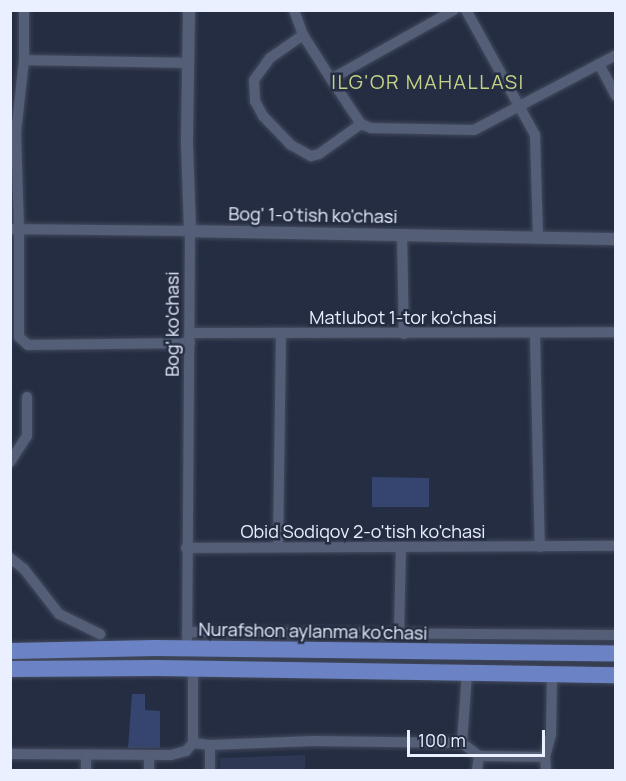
<!DOCTYPE html>
<html>
<head>
<meta charset="utf-8">
<style>
	body { margin:0 }
	#map { position:relative; width:626px; height:781px; overflow:hidden; background:#252d43; font-family:Manrope,sans-serif }
	div>[style] { position:absolute }
	.built>* { inset:0; background:#2e3854 }
	.green>* { inset:0; background:#35456f }
	.roads { filter:drop-shadow(0 0 2px #434a5c) drop-shadow(0 0 2px #434a5c) }
	.minor>* { height:10px; margin:-5px; padding:0 5px; transform-origin:5px; border-radius:5px; background:#545e77 }
	.tertiary>* { height:12px; margin:-6px; padding:0 6px; transform-origin:6px; border-radius:6px; background:#545e77 }
	.primary>* { height:16px; margin:-8px; padding:0 8px; transform-origin:8px; border-radius:8px; background:#6b83c4 }
	span { translate:-50% -50%; white-space:nowrap; text-align:center; line-height:1.15; -webkit-text-stroke:5px #252d43; paint-order:stroke }
	.street-label { font-size:18px; color:#eaf0ff }
	.neighbourhood-label { font-size:20px; color:#c3d286; letter-spacing:1.5px }
	.frame { position:absolute; inset:0; border:12px solid #eaf0ff; pointer-events:none }
	.scale { position:absolute; left:407px; top:730px; width:138px; height:27px; box-sizing:border-box; border:3px solid #eaf0ff; border-top:0; padding-left:8px; font-size:18px; line-height:21px; white-space:nowrap; color:#eaf0ff; -webkit-text-stroke:4px #252d43; paint-order:stroke }
</style>
</head>
<body>
<div id="map">
	<div class="built">
		<i style="clip-path:polygon(305px 755px,305px 770px,220px 770px,220px 758px)"></i>
	</div>
	<div class="green">
		<i style="clip-path:polygon(372px 477px,429px 478px,429px 507px,372px 507px)"></i>
		<i style="clip-path:polygon(132px 694px,145px 694px,145px 710px,160px 711px,160px 748px,128px 748px)"></i>
	</div>
	<div class="roads">
		<div class="minor">
			<i style="left:24px;top:10px;width:50px;rotate:90deg"></i>
			<i style="left:24px;top:60px;width:73px;rotate:96.3deg"></i>
			<i style="left:16px;top:133px;width:96px;rotate:88.2deg"></i>
			<i style="left:19px;top:229px;width:108px;rotate:90deg"></i>
			<i style="left:19px;top:337px;width:12px;rotate:42deg"></i>
			<i style="left:28px;top:345px;width:162px;rotate:-0.7deg"></i>
			<i style="left:294px;top:10px;width:27px;rotate:70deg"></i>
			<i style="left:303px;top:35px;width:52px;rotate:57.5deg"></i>
			<i style="left:331px;top:79px;width:54px;rotate:56.3deg"></i>
			<i style="left:361px;top:124px;width:11px;rotate:22deg"></i>
			<i style="left:371px;top:128px;width:103px;rotate:1.1deg"></i>
			<i style="left:474px;top:130px;width:161px;rotate:-27.8deg"></i>
			<i style="left:466px;top:10px;width:143px;rotate:61.1deg"></i>
			<i style="left:535px;top:135px;width:102px;rotate:88.3deg"></i>
			<i style="left:303px;top:35px;width:40px;rotate:145.1deg"></i>
			<i style="left:270px;top:58px;width:27px;rotate:126deg"></i>
			<i style="left:254px;top:80px;width:21px;rotate:87deg"></i>
			<i style="left:255px;top:101px;width:17px;rotate:62deg"></i>
			<i style="left:263px;top:116px;width:40px;rotate:46deg"></i>
			<i style="left:291px;top:145px;width:23px;rotate:29deg"></i>
			<i style="left:311px;top:156px;width:8px;rotate:-14deg"></i>
			<i style="left:319px;top:154px;width:52px;rotate:-35.5deg"></i>
			<i style="left:24px;top:60px;width:164px;rotate:1deg"></i>
			<i style="left:599px;top:64px;width:36px;rotate:62deg"></i>
			<i style="left:331px;top:79px;width:141px;rotate:-29.3deg"></i>
			<i style="left:10px;top:229px;width:180px;rotate:0.6deg"></i>
			<i style="left:190px;top:231px;width:407px;rotate:90.4deg"></i>
			<i style="left:402px;top:234px;width:100px;rotate:88.9deg"></i>
			<i style="left:190px;top:333px;width:426px;rotate:-0.1deg"></i>
			<i style="left:535px;top:334px;width:213px;rotate:88.7deg"></i>
			<i style="left:10px;top:462px;width:31px;rotate:-57deg"></i>
			<i style="left:27px;top:436px;width:39px;rotate:-90deg"></i>
			<i style="left:278px;top:547px;width:214px;rotate:-89.2deg"></i>
			<i style="left:186px;top:548px;width:430px;rotate:-0.3deg"></i>
			<i style="left:10px;top:558px;width:18px;rotate:38deg"></i>
			<i style="left:24px;top:569px;width:57px;rotate:52.1deg"></i>
			<i style="left:59px;top:614px;width:46px;rotate:26deg"></i>
			<i style="left:187px;top:632px;width:429px;rotate:0.4deg"></i>
			<i style="left:399px;top:633px;width:86px;rotate:-88.7deg"></i>
			<i style="left:193px;top:669px;width:74px;rotate:90deg"></i>
			<i style="left:193px;top:743px;width:17px;rotate:7deg"></i>
			<i style="left:210px;top:745px;width:25px;rotate:90deg"></i>
			<i style="left:462px;top:743px;width:69px;rotate:-85.9deg"></i>
			<i style="left:210px;top:745px;width:103px;rotate:-2.2deg"></i>
			<i style="left:313px;top:741px;width:149px;rotate:0.8deg"></i>
			<i style="left:462px;top:743px;width:21px;rotate:37deg"></i>
			<i style="left:479px;top:756px;width:66px;rotate:0.9deg"></i>
			<i style="left:10px;top:754px;width:161px;rotate:0.4deg"></i>
			<i style="left:171px;top:755px;width:16px;rotate:-15deg"></i>
			<i style="left:186px;top:751px;width:11px;rotate:-49deg"></i>
			<i style="left:86px;top:756px;width:14px;rotate:90deg"></i>
			<i style="left:149px;top:770px;width:14px;rotate:-90deg"></i>
			<i style="left:477px;top:770px;width:14px;rotate:-82deg"></i>
			<i style="left:546px;top:770px;width:13px;rotate:-94deg"></i>
			<i style="left:545px;top:757px;width:24px;rotate:-75deg"></i>
			<i style="left:551px;top:734px;width:60px;rotate:-89deg"></i>
		</div>
		<div class="tertiary">
			<i style="left:189px;top:10px;width:134px;rotate:90.9deg"></i>
			<i style="left:187px;top:144px;width:87px;rotate:88deg"></i>
			<i style="left:190px;top:231px;width:426px;rotate:1.1deg"></i>
		</div>
		<div class="primary">
			<i style="left:10px;top:651px;width:146px;rotate:-1.2deg"></i>
			<i style="left:156px;top:648px;width:460px;rotate:0.7deg"></i>
			<i style="left:10px;top:669px;width:147px;rotate:-0.4deg"></i>
			<i style="left:157px;top:668px;width:459px;rotate:0.9deg"></i>
		</div>
	</div>
	<div class="street-label">
		<span style="left:313px;top:215px;rotate:1deg">Bog' 1-o'tish ko'chasi</span>
		<span style="left:403px;top:317px">Matlubot 1-tor ko'chasi</span>
		<span style="left:172px;top:324px;rotate:-90deg">Bog' ko'chasi</span>
		<span style="left:363px;top:531px">Obid Sodiqov 2-o'tish ko'chasi</span>
		<span style="left:313px;top:631px;rotate:1deg">Nurafshon aylanma ko'chasi</span>
	</div>
	<div class="neighbourhood-label">
		<span style="left:428px;top:81px">ILG'OR MAHALLASI</span>
	</div>
	<div class="frame"></div>
	<div class="scale">100 m</div>
</div>
</body>
</html>
